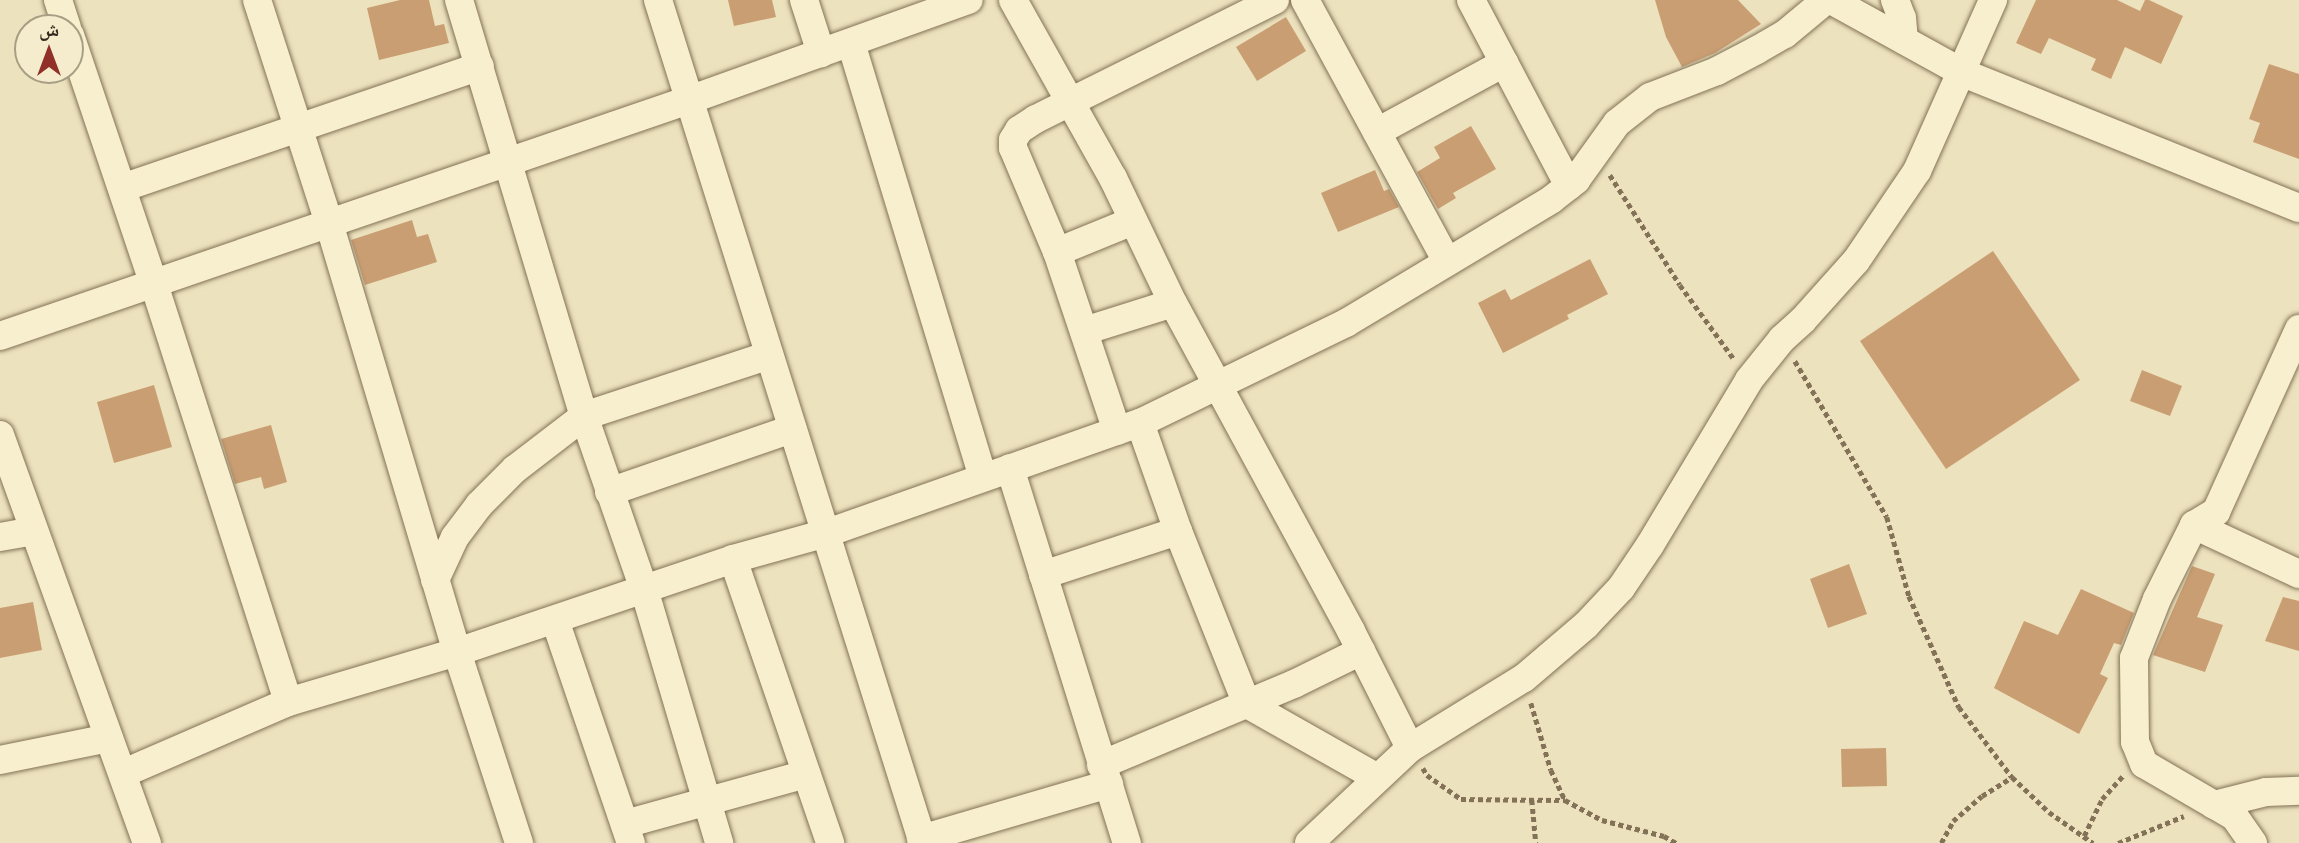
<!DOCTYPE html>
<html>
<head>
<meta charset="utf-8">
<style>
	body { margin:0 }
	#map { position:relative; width:2299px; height:843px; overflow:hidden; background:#ece2bd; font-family:"Libre Baskerville","Noto Naskh Arabic",serif }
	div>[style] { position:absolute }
	.building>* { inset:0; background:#ca9e73 }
	.path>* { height:4.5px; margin-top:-2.25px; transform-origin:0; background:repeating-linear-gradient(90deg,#837257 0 5px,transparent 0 8.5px) }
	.roads { filter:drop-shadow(0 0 2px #837257) drop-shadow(0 0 2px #837257) }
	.minor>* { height:28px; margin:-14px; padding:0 14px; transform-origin:14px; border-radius:14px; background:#f8efcf }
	span { translate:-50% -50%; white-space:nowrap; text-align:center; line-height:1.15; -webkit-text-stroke:5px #f4eccc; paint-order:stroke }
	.north { position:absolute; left:14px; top:14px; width:70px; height:70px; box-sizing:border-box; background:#f4eccc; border:2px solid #a79e85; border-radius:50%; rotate:0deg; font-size:19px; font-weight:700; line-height:28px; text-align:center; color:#33281b }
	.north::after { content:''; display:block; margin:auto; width:24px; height:32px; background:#913028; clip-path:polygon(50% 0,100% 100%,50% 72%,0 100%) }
</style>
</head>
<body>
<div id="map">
	<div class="building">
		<i style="clip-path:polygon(400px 0,429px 0,435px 26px,444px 24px,449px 43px,379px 60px,367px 8px)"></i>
		<i style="clip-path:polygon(728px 0,772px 0,776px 17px,734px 26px)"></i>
		<i style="clip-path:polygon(1655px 0,1738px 0,1761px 24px,1715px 53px,1682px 67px,1666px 37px)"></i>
		<i style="clip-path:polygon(2036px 0,2117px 0,2140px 11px,2145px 0,2149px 0,2183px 16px,2161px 64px,2125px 47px,2111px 79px,2091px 70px,2096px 59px,2049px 38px,2041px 54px,2016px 43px)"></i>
		<i style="clip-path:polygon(1286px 17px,1306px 51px,1257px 81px,1236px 47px)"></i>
		<i style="clip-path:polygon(2269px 64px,2299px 74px,2299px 159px,2253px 142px,2260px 123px,2249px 119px)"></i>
		<i style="clip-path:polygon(1471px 126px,1496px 169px,1453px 193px,1456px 198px,1438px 209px,1417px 172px,1440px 158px,1434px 147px)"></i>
		<i style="clip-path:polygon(1375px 170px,1384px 191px,1389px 189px,1399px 207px,1338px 232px,1321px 193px)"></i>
		<i style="clip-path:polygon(412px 220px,417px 237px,428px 234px,437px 262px,365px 285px,351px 240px)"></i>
		<i style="clip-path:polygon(1993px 251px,2080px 380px,1946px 469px,1860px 341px)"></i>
		<i style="clip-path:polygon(1590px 259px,1608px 294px,1567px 315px,1569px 319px,1503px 353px,1478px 303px,1505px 289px,1511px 300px)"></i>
		<i style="clip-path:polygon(2142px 370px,2182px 386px,2170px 416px,2130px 401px)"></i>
		<i style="clip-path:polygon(154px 385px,172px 447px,114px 463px,97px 402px)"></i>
		<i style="clip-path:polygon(271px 425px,287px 482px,264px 489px,261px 477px,235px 484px,221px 439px)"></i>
		<i style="clip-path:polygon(1849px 564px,1867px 614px,1828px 628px,1810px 579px)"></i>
		<i style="clip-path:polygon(2192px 566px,2215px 574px,2197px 617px,2223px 625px,2205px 672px,2153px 655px)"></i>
		<i style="clip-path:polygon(2081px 589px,2134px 613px,2121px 645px,2114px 643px,2100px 674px,2108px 678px,2079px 734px,1994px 688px,2024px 621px,2058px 635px)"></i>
		<i style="clip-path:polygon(2283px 597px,2299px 601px,2299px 651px,2265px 641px)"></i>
		<i style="clip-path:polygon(33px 602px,42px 650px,0 658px,0 608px)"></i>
		<i style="clip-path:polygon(1886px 748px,1887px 786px,1842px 787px,1841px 749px)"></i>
	</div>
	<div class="path">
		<i style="left:1610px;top:175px;width:130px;rotate:57.5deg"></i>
		<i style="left:1680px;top:285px;width:92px;rotate:53.9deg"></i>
		<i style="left:1795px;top:361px;width:181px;rotate:59.5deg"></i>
		<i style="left:1887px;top:517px;width:82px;rotate:74.4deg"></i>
		<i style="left:1909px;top:596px;width:122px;rotate:65.8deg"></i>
		<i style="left:1959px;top:707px;width:88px;rotate:52.9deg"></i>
		<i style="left:2012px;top:777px;width:51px;rotate:43.4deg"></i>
		<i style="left:2049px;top:812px;width:54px;rotate:35.2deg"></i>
		<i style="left:1531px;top:703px;width:70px;rotate:73.4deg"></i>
		<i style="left:1551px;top:770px;width:33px;rotate:65deg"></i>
		<i style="left:1565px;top:800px;width:42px;rotate:28.4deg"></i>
		<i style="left:1602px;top:820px;width:64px;rotate:14.5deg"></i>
		<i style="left:1664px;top:836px;width:14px;rotate:30deg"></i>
		<i style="left:1423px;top:768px;width:8px;rotate:60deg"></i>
		<i style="left:1427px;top:775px;width:42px;rotate:35.2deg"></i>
		<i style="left:1461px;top:799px;width:104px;rotate:0.6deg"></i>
		<i style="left:1532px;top:800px;width:43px;rotate:84.7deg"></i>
		<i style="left:2084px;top:836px;width:41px;rotate:-64.1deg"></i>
		<i style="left:2102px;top:799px;width:31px;rotate:-48deg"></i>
		<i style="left:1941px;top:843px;width:25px;rotate:-61deg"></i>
		<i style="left:1953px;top:821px;width:38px;rotate:-41deg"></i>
		<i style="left:1982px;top:796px;width:36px;rotate:-32deg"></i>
		<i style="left:2118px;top:843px;width:71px;rotate:-22.2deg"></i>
	</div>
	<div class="roads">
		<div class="minor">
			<i style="left:58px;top:0;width:29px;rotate:72deg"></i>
			<i style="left:257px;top:0;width:234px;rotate:72.1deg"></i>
			<i style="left:329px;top:223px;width:448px;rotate:73.4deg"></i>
			<i style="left:457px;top:652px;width:201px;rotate:72deg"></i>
			<i style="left:459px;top:0;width:434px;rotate:73.3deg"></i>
			<i style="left:584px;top:416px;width:183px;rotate:70.9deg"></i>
			<i style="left:644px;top:589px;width:265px;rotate:73.5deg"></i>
			<i style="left:658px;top:0;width:884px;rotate:72.55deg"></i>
			<i style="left:804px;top:0;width:56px;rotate:72.2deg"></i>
			<i style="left:1013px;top:0;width:204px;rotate:60.7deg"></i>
			<i style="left:1113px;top:178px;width:139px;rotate:64.4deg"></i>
			<i style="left:1173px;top:303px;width:373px;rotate:61.5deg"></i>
			<i style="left:1351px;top:631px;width:131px;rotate:63.2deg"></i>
			<i style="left:1410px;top:748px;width:134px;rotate:-31.6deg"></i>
			<i style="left:1524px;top:678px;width:82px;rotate:-40.5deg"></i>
			<i style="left:1586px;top:625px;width:51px;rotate:-46.6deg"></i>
			<i style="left:1621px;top:588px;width:52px;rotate:-56deg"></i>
			<i style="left:1650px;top:545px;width:192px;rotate:-59deg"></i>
			<i style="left:1749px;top:380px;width:53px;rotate:-51.2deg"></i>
			<i style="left:1782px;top:339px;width:28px;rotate:-42deg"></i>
			<i style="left:1803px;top:320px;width:79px;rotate:-48.1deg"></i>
			<i style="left:1856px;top:261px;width:109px;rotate:-55.9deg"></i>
			<i style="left:1917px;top:171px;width:187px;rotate:-66deg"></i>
			<i style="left:1305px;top:0;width:297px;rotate:61.5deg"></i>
			<i style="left:1471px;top:0;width:210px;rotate:62.2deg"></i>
			<i style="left:1831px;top:0;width:151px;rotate:28.9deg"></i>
			<i style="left:1963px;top:73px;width:362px;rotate:21.9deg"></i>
			<i style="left:1895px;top:0;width:19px;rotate:69deg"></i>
			<i style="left:1902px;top:18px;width:22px;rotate:85deg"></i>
			<i style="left:70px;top:35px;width:263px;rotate:71.4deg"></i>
			<i style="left:154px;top:284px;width:439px;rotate:72.2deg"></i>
			<i style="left:851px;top:43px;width:454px;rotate:73.1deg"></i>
			<i style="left:1377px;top:132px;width:145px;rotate:-28.5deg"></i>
			<i style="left:122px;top:188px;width:378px;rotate:-18.8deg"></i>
			<i style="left:1057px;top:252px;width:113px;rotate:-112.9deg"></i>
			<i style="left:1013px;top:148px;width:8px;rotate:-90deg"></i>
			<i style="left:1013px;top:140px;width:12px;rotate:-59deg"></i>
			<i style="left:1019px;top:130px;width:20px;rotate:-33deg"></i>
			<i style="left:1036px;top:119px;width:267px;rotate:-26.5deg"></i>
			<i style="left:1084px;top:331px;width:93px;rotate:-17.5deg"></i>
			<i style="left:0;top:336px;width:728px;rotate:-18.91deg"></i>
			<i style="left:689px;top:100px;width:297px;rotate:-19.7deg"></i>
			<i style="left:1140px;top:423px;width:114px;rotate:70.6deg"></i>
			<i style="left:1178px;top:531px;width:186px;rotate:68.3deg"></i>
			<i style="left:1247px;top:704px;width:150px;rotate:29.5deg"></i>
			<i style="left:1117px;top:431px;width:189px;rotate:-108.5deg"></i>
			<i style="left:1057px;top:252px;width:82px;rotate:-22.2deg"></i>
			<i style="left:0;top:435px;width:434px;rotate:70.2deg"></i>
			<i style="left:1010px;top:468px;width:393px;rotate:72.7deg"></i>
			<i style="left:609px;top:492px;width:194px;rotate:-19deg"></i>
			<i style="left:2194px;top:525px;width:116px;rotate:25deg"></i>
			<i style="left:0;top:537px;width:34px;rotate:-10deg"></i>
			<i style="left:733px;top:559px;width:300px;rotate:71.1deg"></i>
			<i style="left:1043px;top:575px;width:142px;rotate:-18.1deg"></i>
			<i style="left:435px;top:580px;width:47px;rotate:-65.1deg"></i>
			<i style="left:455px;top:537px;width:40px;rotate:-53deg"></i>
			<i style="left:479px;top:505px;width:51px;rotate:-45deg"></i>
			<i style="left:515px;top:469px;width:87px;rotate:-37.5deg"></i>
			<i style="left:584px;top:416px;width:193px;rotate:-18.2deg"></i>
			<i style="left:555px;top:620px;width:236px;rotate:71.2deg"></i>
			<i style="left:0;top:760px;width:111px;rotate:-11.4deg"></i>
			<i style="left:1101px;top:765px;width:209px;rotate:-22.8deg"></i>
			<i style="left:1294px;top:684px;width:75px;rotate:-26.2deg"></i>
			<i style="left:124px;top:773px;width:179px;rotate:-23.4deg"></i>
			<i style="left:288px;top:702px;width:176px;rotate:-16.5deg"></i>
			<i style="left:457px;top:652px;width:291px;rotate:-18.6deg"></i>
			<i style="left:733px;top:559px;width:98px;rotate:-15.5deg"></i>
			<i style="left:827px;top:533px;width:332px;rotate:-19.4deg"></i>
			<i style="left:1140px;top:423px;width:229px;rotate:-25.9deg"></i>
			<i style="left:1346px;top:323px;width:240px;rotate:-31deg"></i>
			<i style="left:1552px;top:199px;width:31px;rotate:-38deg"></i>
			<i style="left:1576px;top:180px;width:70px;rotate:-54.3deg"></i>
			<i style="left:1617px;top:123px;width:42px;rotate:-38.2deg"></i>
			<i style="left:1650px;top:97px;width:72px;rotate:-21.2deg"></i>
			<i style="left:1717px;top:71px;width:45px;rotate:-27.7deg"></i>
			<i style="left:1757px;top:50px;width:32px;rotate:-30deg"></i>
			<i style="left:1785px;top:34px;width:53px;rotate:-39.7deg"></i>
			<i style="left:2214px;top:805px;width:54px;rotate:-14deg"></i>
			<i style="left:2266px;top:792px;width:33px;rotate:-2deg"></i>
			<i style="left:625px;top:824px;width:188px;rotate:-15.4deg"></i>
			<i style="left:921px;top:839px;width:196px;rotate:-16.3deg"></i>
			<i style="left:1309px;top:843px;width:139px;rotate:-43.2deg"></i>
			<i style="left:2253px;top:843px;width:32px;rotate:-125deg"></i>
			<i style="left:2235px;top:817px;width:105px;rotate:-149.8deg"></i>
			<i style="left:2144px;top:764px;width:24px;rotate:-112deg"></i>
			<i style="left:2135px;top:742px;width:84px;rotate:-90.7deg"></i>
			<i style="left:2134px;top:658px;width:63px;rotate:-68.7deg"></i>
			<i style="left:2157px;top:599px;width:83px;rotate:-63.4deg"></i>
			<i style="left:2194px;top:525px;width:26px;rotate:-31deg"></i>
			<i style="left:2216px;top:512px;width:201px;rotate:-65.6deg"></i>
		</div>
	</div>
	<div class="north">ش</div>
</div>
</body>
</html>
